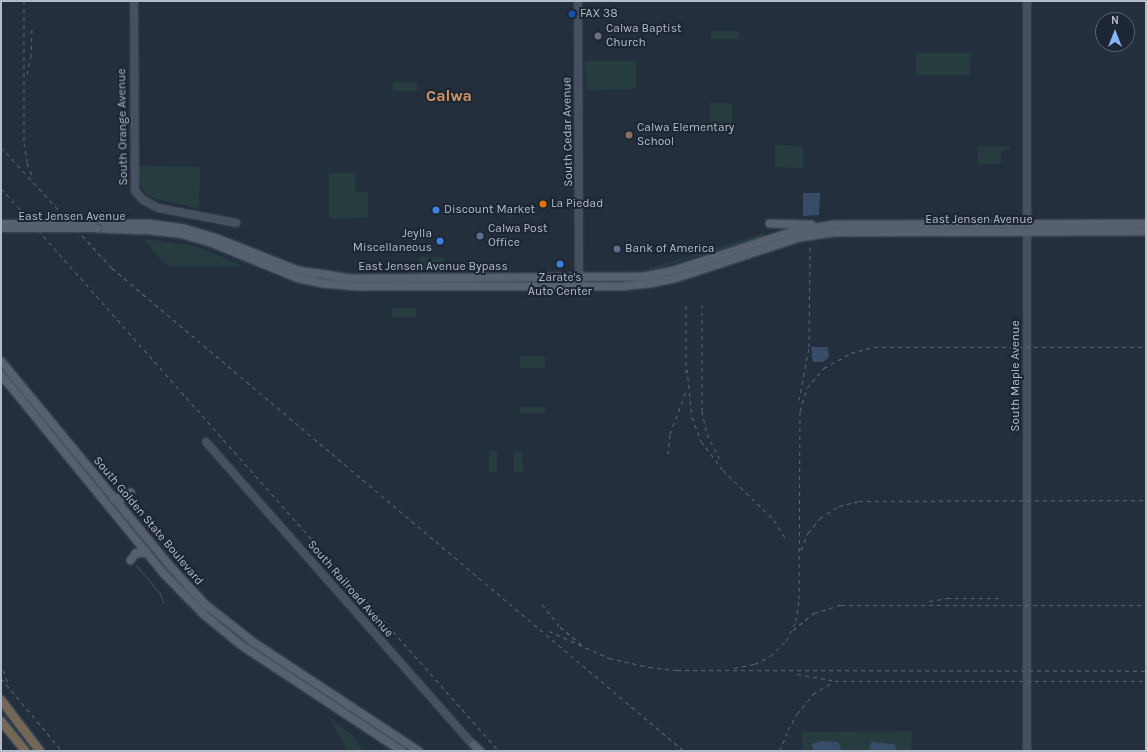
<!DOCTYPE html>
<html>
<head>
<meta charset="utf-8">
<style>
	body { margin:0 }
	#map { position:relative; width:1147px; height:752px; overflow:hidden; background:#242f3e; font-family:Karla,sans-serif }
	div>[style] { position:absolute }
	.green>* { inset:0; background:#263c3f }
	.water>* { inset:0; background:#394c67 }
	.stream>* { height:1px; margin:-0.5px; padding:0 0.5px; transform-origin:0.5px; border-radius:0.5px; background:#394c67 }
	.roads { filter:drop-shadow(0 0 1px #565f6c) drop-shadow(0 0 1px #565f6c) }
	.secondary>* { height:6px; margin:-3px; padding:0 3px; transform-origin:3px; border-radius:3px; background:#465061 }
	.primary>* { height:7px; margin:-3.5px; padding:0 3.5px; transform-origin:3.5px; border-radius:3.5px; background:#56606e }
	.highway>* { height:8px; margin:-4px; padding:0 4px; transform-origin:4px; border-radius:4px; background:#746855 }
	.rail>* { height:1px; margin-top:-0.5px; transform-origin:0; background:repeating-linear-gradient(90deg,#5a6575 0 4px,transparent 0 8px) }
	.bridges { filter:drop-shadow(0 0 1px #414a57) drop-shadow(0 0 1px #414a57) }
	.primary-bridge>* { height:7px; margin:-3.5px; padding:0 3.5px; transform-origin:3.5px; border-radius:3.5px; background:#56606e }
	.dots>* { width:11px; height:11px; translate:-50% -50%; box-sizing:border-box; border:2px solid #1d2633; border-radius:50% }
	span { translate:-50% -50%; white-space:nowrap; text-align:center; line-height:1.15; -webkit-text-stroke:4px #1d2633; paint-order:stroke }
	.poi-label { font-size:12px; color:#b4bcc9 }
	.left { translate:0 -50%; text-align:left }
	.right { translate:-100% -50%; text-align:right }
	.street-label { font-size:12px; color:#b4bcc9 }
	.district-label { font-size:16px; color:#d59563; font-weight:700 }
	.frame { position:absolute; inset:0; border:2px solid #b4bcc9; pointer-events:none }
	.north { position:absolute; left:1095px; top:12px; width:40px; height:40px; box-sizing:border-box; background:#1d2633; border:1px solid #59626f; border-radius:50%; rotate:0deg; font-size:11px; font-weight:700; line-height:16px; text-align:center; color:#b4bcc9 }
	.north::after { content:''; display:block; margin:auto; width:14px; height:18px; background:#8ab4f8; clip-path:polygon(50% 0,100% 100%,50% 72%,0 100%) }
</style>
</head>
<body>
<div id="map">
	<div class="green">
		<i style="clip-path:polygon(711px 31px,739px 31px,739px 39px,711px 39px)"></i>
		<i style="clip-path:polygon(916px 53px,971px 53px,970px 75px,916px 75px)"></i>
		<i style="clip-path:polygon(585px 61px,636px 61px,636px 89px,587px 90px)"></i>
		<i style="clip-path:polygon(393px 82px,417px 82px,417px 91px,393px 91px)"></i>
		<i style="clip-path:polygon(710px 103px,732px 103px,732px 124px,710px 124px)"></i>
		<i style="clip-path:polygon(775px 145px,803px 146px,803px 168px,775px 167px)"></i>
		<i style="clip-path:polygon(978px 146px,1010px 146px,1010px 150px,1001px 151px,1001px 164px,978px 164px)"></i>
		<i style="clip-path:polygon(138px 166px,200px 167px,199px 209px,149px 197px,140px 185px)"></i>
		<i style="clip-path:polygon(329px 173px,355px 173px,355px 191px,368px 192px,368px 217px,329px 219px)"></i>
		<i style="clip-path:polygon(763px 227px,763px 237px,645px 272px,650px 268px,761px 234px)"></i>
		<i style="clip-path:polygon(143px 239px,196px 246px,243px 266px,167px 266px)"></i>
		<i style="clip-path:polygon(420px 257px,444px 257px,444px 273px,420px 273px)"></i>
		<i style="clip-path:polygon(485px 266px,510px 266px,510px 273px,485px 273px)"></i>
		<i style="clip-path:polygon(392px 308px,416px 308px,416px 317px,392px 317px)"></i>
		<i style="clip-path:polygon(520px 356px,545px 356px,545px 368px,520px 368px)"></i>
		<i style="clip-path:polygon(520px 407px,545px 407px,545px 413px,520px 413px)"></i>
		<i style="clip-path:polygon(489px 451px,497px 451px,497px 472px,489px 472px)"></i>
		<i style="clip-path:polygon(514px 451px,522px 451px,523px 472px,514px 472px)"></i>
		<i style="clip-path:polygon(330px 718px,352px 735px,363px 751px,347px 751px)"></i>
		<i style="clip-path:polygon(912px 731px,911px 751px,803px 751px,802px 732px)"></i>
	</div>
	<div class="water">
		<i style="clip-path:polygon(803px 193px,820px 193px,819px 215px,803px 216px)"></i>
		<i style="clip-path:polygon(811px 347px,828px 347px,829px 357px,823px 362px,813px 362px)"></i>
		<i style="clip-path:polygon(821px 741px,838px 742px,842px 751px,813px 751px,812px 744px)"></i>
		<i style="clip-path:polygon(871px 742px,894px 744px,897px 751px,869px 751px)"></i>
	</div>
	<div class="stream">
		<i style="left:136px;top:565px;width:38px;rotate:50deg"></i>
		<i style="left:160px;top:594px;width:9px;rotate:69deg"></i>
	</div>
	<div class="roads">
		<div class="secondary">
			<i style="left:134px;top:1px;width:190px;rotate:89.7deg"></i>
			<i style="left:135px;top:191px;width:12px;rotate:48deg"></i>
			<i style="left:143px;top:200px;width:17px;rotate:28deg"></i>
			<i style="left:158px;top:208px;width:80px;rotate:10.8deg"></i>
			<i style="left:578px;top:1px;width:285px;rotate:89.8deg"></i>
			<i style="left:206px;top:442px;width:407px;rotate:48.6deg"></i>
			<i style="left:1027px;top:751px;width:750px;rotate:-90deg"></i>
		</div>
		<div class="primary">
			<i style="left:93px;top:223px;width:55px"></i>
			<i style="left:148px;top:223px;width:36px;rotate:8deg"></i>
			<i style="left:184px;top:228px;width:34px;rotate:17deg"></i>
			<i style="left:217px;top:238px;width:87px;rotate:21.6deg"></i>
			<i style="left:298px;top:270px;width:54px;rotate:8.6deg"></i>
			<i style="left:351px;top:278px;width:293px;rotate:-0.4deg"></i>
			<i style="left:644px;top:276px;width:33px;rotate:-12deg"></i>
			<i style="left:676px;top:269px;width:122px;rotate:-18.1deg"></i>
			<i style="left:792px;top:231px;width:42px;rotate:-9.7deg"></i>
			<i style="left:833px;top:224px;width:313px;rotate:-0.2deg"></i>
			<i style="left:769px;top:223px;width:42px;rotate:1.4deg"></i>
			<i style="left:97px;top:228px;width:53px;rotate:2.2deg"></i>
			<i style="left:150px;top:230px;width:32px;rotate:7deg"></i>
			<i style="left:182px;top:234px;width:29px;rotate:16deg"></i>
			<i style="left:210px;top:242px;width:95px;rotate:22.2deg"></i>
			<i style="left:298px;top:278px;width:25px;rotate:12deg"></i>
			<i style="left:322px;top:283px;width:37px;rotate:5deg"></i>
			<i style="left:359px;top:286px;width:262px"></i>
			<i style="left:621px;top:286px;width:28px;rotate:-6deg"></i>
			<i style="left:649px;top:283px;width:26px;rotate:-11deg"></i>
			<i style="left:675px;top:278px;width:131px;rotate:-18.3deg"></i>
			<i style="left:799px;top:237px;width:35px;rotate:-8deg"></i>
			<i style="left:834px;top:232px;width:312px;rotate:-0.2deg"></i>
			<i style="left:1px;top:361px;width:266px;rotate:50.5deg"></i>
			<i style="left:170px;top:566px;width:52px;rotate:47.4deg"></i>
			<i style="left:205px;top:604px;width:60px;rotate:38.2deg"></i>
			<i style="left:252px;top:641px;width:200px;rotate:33.4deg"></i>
			<i style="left:1px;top:375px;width:257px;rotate:50.7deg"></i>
			<i style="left:164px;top:574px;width:56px;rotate:45.7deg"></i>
			<i style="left:203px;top:614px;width:49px;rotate:39.2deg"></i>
			<i style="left:241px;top:645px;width:193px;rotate:33.4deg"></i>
			<i style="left:113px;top:498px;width:11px;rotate:-5deg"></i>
			<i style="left:124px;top:497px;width:8px;rotate:-40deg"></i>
			<i style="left:130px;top:560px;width:9px;rotate:-54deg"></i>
			<i style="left:135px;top:553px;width:11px;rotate:-5deg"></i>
			<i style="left:473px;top:744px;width:10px;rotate:45deg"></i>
		</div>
		<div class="highway">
			<i style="left:1px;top:700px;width:64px;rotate:52.6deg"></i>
			<i style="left:1px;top:721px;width:38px;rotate:51deg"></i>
		</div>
	</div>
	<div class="rail">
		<i style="left:24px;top:1px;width:142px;rotate:90deg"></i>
		<i style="left:24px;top:143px;width:20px;rotate:81deg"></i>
		<i style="left:27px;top:163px;width:16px;rotate:68deg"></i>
		<i style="left:27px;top:74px;width:17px;rotate:-77deg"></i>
		<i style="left:31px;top:57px;width:29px;rotate:-88deg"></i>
		<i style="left:1px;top:147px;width:164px;rotate:47.5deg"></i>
		<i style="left:112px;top:268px;width:749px;rotate:40.18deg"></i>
		<i style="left:1px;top:188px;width:752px;rotate:48.51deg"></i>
		<i style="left:702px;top:304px;width:107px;rotate:90deg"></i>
		<i style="left:702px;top:411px;width:24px;rotate:78deg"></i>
		<i style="left:707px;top:434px;width:27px;rotate:63deg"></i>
		<i style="left:687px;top:369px;width:48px;rotate:84.1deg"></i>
		<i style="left:692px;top:417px;width:26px;rotate:69deg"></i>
		<i style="left:701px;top:441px;width:36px;rotate:53deg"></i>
		<i style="left:723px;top:470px;width:71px;rotate:44.4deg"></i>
		<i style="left:774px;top:520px;width:22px;rotate:58deg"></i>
		<i style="left:686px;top:373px;width:68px;rotate:-90deg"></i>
		<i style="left:799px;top:400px;width:54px;rotate:-79.3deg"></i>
		<i style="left:809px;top:347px;width:100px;rotate:-89.4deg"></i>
		<i style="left:668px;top:454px;width:20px;rotate:-84deg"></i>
		<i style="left:670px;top:434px;width:46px;rotate:-69.6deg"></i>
		<i style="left:801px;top:550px;width:18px;rotate:-68deg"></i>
		<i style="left:808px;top:533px;width:19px;rotate:-51deg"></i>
		<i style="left:820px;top:518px;width:22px;rotate:-32deg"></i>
		<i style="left:839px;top:506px;width:21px;rotate:-14deg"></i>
		<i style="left:859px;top:501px;width:287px;rotate:-0.2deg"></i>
		<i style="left:929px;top:601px;width:18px;rotate:-9deg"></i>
		<i style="left:947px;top:598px;width:52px"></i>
		<i style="left:542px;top:604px;width:29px;rotate:52deg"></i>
		<i style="left:560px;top:627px;width:27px;rotate:39deg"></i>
		<i style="left:793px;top:630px;width:27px;rotate:-39deg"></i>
		<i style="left:814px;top:613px;width:28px;rotate:-17deg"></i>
		<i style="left:841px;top:605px;width:305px"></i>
		<i style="left:549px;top:631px;width:66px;rotate:24.2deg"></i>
		<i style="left:609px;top:658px;width:41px;rotate:12.7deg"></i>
		<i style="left:649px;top:667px;width:28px;rotate:6deg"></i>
		<i style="left:677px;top:670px;width:469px;rotate:0.1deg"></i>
		<i style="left:734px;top:668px;width:21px;rotate:-11deg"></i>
		<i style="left:755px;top:664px;width:17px;rotate:-28deg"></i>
		<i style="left:770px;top:656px;width:22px;rotate:-43deg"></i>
		<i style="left:786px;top:641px;width:22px;rotate:-63deg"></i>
		<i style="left:796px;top:621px;width:22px;rotate:-82deg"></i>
		<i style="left:799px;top:599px;width:188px;rotate:-89.7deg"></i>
		<i style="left:800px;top:411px;width:24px;rotate:-73deg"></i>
		<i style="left:807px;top:388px;width:26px;rotate:-50deg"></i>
		<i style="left:824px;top:368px;width:31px;rotate:-29deg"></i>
		<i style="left:851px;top:353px;width:24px;rotate:-15deg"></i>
		<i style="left:874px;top:347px;width:272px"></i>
		<i style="left:3px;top:670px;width:14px;rotate:69deg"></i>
		<i style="left:797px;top:674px;width:39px;rotate:10deg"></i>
		<i style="left:835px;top:681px;width:311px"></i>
		<i style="left:1px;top:678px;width:95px;rotate:50.1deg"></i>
		<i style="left:780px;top:751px;width:22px;rotate:-69deg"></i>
		<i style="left:788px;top:730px;width:18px;rotate:-61deg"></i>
		<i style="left:797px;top:714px;width:26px;rotate:-51deg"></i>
		<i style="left:813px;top:694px;width:23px;rotate:-31deg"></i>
	</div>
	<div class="bridges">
		<div class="primary-bridge">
			<i style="left:1px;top:223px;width:92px"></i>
			<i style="left:1px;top:228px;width:96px"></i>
		</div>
	</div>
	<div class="dots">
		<i style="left:572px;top:14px;background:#1a4fb4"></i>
		<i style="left:598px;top:36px;background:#6b7280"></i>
		<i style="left:629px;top:135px;background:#8d6e63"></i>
		<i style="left:543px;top:204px;background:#e8710a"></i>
		<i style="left:436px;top:210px;background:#3f7fe0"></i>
		<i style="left:480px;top:236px;background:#5c6f8a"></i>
		<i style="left:440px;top:241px;background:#3f7fe0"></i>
		<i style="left:617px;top:249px;background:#5c6f8a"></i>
		<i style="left:560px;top:264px;background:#3f7fe0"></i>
	</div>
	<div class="poi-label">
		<span class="left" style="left:580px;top:14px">FAX 38</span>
		<span class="left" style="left:606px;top:36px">Calwa Baptist<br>Church</span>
		<span class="left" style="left:637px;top:135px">Calwa Elementary<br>School</span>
		<span class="left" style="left:551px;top:204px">La Piedad</span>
		<span class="left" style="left:444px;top:210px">Discount Market</span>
		<span class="left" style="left:488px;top:236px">Calwa Post<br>Office</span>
		<span class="right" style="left:432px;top:241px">Jeylla<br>Miscellaneous</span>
		<span class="left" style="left:625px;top:249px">Bank of America</span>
		<span style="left:560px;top:285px">Zarate's<br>Auto Center</span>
	</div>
	<div class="street-label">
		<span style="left:123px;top:127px;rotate:-91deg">South Orange Avenue</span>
		<span style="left:568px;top:132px;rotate:-91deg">South Cedar Avenue</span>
		<span style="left:72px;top:217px">East Jensen Avenue</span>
		<span style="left:979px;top:220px">East Jensen Avenue</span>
		<span style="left:433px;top:267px">East Jensen Avenue Bypass</span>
		<span style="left:1016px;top:376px;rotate:-90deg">South Maple Avenue</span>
		<span style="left:148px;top:521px;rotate:50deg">South Golden State Boulevard</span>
		<span style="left:350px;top:589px;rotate:49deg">South Railroad Avenue</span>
	</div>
	<div class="district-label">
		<span style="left:449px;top:96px">Calwa</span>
	</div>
	<div class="frame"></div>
	<div class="north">N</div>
</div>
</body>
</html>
